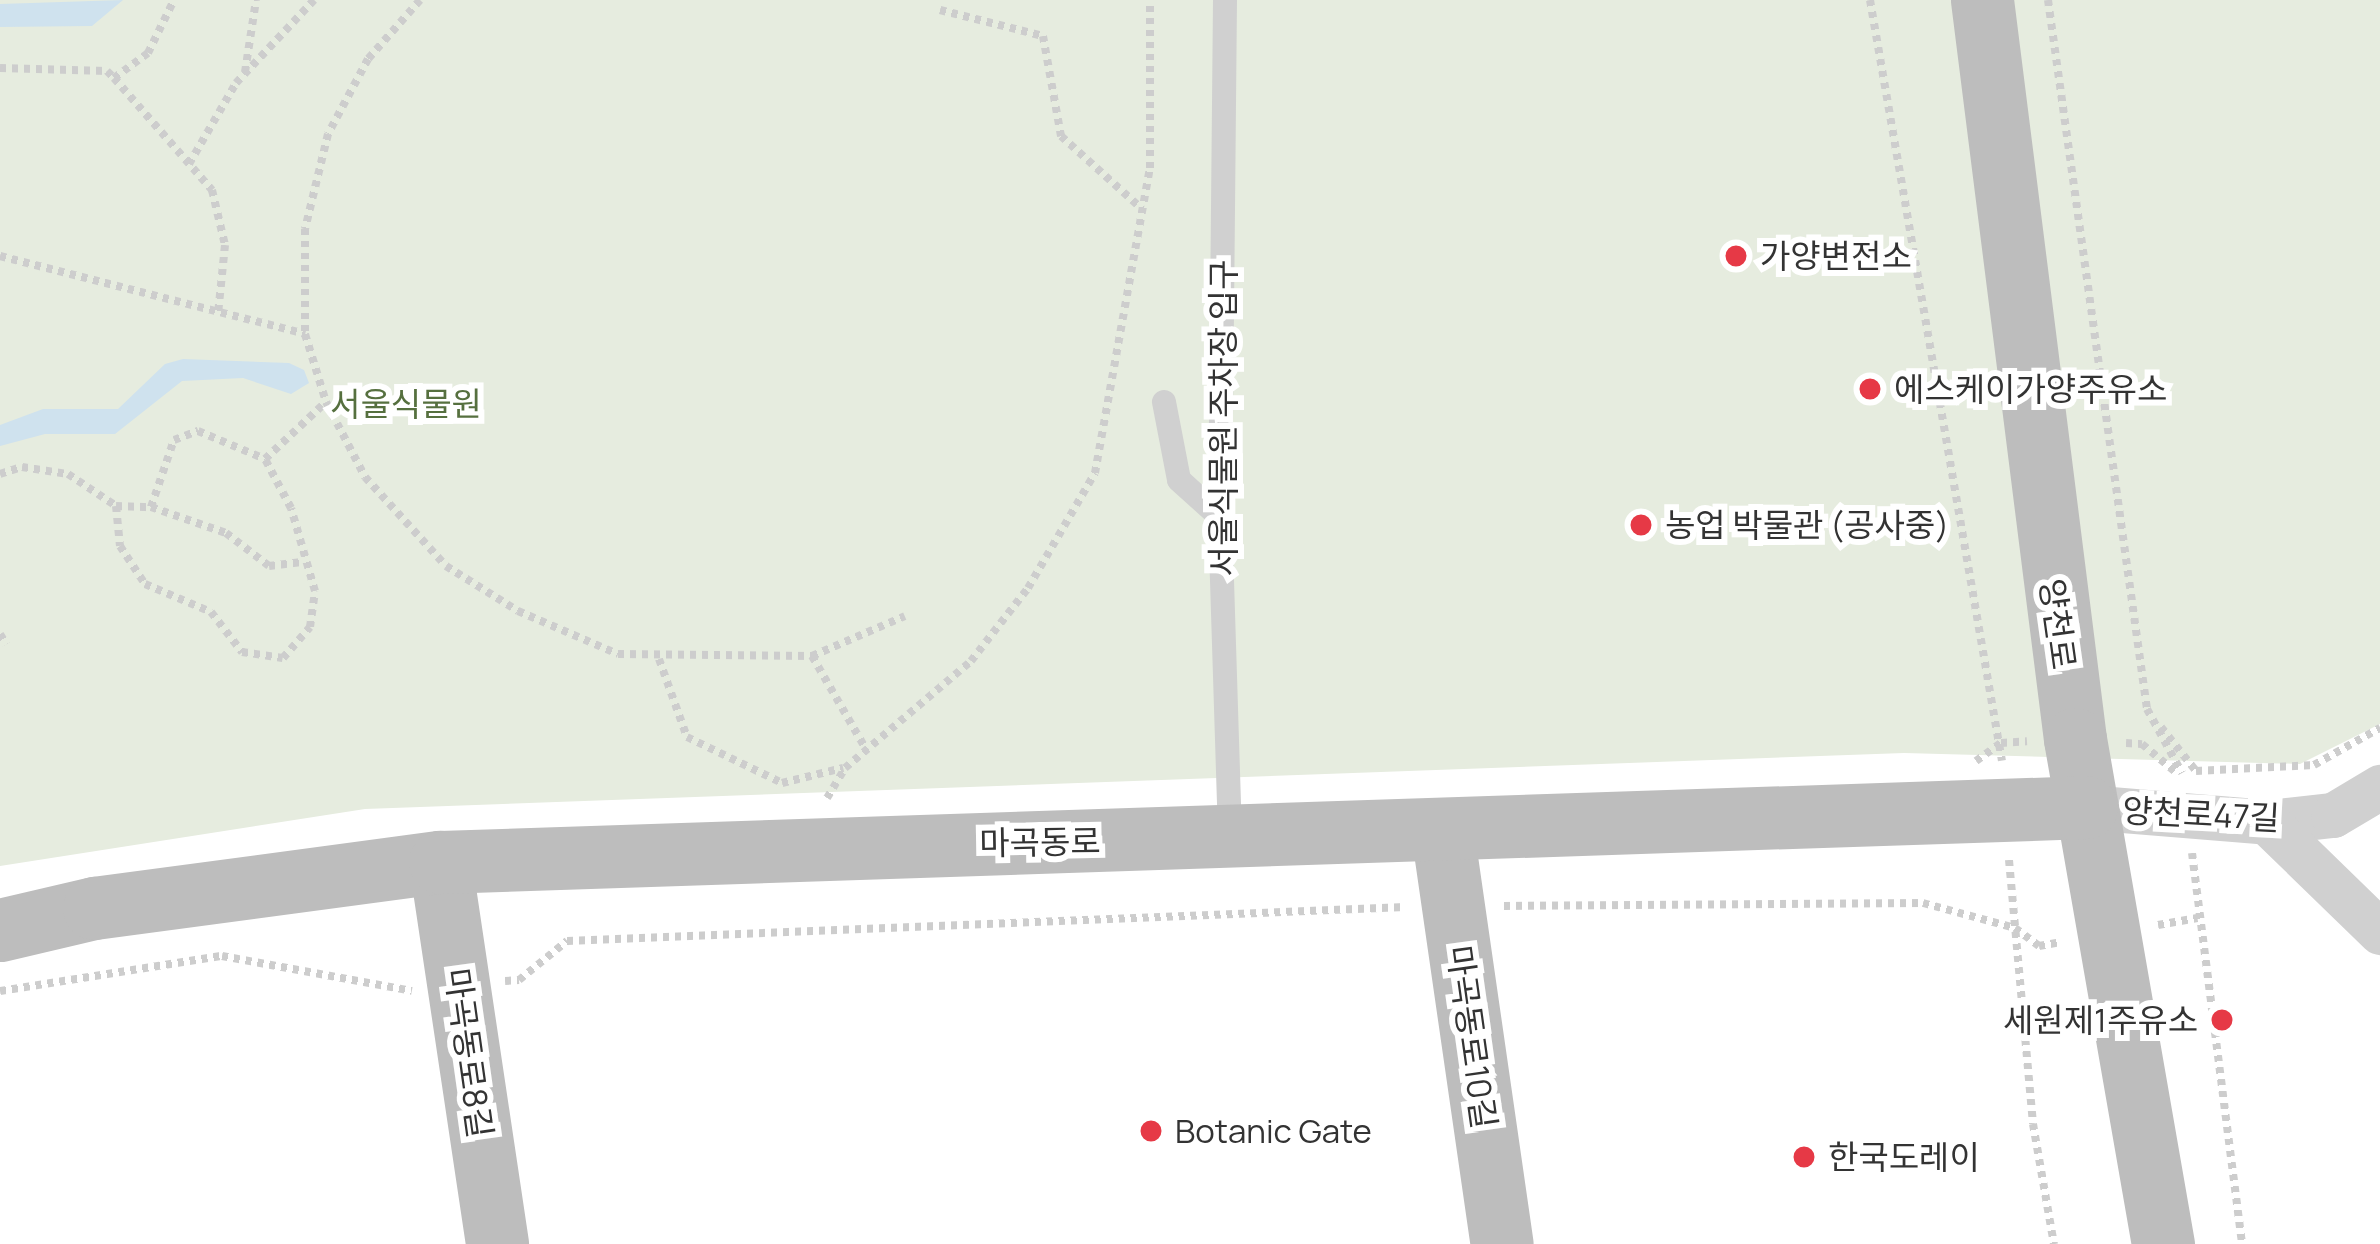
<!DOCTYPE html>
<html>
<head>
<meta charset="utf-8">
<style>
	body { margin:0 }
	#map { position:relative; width:2380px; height:1244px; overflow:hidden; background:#fff; font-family:Manrope,"Noto Sans KR",sans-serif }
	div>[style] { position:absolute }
	.green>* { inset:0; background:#e6ecdf }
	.water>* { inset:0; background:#cfe2ee }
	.path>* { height:8px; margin-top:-4px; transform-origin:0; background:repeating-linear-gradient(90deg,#cdcdcd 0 6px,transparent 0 12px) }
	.lane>* { height:24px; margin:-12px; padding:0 12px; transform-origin:12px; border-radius:12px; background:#d0d0d0 }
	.street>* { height:45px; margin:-22.5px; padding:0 22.5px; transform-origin:22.5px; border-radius:22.5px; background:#d0d0d0 }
	.secondary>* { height:63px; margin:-31.5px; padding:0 31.5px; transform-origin:31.5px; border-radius:31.5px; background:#bdbdbd }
	.dots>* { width:33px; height:33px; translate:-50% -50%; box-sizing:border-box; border:6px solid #fff; border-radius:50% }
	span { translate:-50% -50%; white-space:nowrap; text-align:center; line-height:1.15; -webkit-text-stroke:12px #fff; paint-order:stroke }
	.poi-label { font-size:33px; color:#333 }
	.left { translate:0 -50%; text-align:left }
	.right { translate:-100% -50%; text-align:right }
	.park-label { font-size:33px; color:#56703f }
	.street-label { font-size:33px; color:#333 }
</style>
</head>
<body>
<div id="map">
	<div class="green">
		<i style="clip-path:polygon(0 0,2380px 0,2380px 724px,2300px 764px,1904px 753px,365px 809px,0 866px)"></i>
	</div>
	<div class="water">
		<i style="clip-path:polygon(123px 0,92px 26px,0 27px,0 4px)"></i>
		<i style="clip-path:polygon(183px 359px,289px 363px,304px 370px,309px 383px,291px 394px,243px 378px,182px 381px,115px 434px,45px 434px,0 446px,0 425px,43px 409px,118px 409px,165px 364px)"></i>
	</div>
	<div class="path">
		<i style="left:420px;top:0;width:79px;rotate:131.4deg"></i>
		<i style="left:368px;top:59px;width:85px;rotate:118.1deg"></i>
		<i style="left:328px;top:134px;width:98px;rotate:103.6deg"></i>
		<i style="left:305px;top:229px;width:105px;rotate:90deg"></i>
		<i style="left:305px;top:334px;width:71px;rotate:72.8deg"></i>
		<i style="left:326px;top:402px;width:85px;rotate:62.5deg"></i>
		<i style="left:365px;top:477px;width:120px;rotate:47.7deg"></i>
		<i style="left:446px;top:566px;width:85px;rotate:32deg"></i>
		<i style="left:518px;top:611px;width:109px;rotate:23.3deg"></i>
		<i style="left:618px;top:654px;width:194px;rotate:0.6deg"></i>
		<i style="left:812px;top:656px;width:101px;rotate:-23.3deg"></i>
		<i style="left:1870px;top:0;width:772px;rotate:80.16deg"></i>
		<i style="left:2048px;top:0;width:716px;rotate:82.05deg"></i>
		<i style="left:2147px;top:709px;width:73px;rotate:61.3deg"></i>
		<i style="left:940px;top:10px;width:106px;rotate:14.2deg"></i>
		<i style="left:1043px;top:36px;width:102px;rotate:79.8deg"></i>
		<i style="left:1061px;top:136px;width:109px;rotate:42deg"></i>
		<i style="left:0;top:68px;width:107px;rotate:1.6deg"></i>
		<i style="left:107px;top:71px;width:10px;rotate:45deg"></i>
		<i style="left:114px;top:78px;width:149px;rotate:48.8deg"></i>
		<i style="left:212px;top:190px;width:57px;rotate:76.7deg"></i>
		<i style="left:225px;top:245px;width:69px;rotate:95.8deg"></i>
		<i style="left:245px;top:72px;width:73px;rotate:-81.3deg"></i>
		<i style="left:114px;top:78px;width:42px;rotate:-36.3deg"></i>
		<i style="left:148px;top:53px;width:59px;rotate:-63.9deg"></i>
		<i style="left:189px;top:164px;width:94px;rotate:-59.9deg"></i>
		<i style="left:236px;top:83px;width:114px;rotate:-46.8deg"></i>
		<i style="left:0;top:256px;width:315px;rotate:14.3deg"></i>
		<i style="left:0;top:474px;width:23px;rotate:-18deg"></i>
		<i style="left:22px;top:467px;width:47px;rotate:8.7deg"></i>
		<i style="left:68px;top:474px;width:58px;rotate:33.7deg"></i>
		<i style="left:116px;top:506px;width:40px;rotate:84.3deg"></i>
		<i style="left:120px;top:546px;width:45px;rotate:56.7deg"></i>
		<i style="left:145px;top:584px;width:72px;rotate:23deg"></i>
		<i style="left:211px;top:612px;width:51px;rotate:52.2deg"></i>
		<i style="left:242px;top:652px;width:41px;rotate:8.3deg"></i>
		<i style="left:283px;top:658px;width:41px;rotate:-48.9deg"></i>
		<i style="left:310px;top:627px;width:36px;rotate:-82deg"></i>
		<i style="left:315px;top:591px;width:86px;rotate:-106.1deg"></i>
		<i style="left:291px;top:508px;width:55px;rotate:-118deg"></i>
		<i style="left:265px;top:459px;width:83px;rotate:-43.1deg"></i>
		<i style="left:116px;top:506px;width:35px;rotate:2deg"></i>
		<i style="left:151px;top:507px;width:79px;rotate:19.1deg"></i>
		<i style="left:226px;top:533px;width:54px;rotate:37.5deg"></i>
		<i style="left:269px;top:566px;width:35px;rotate:-7deg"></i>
		<i style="left:151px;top:507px;width:71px;rotate:-71.1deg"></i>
		<i style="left:174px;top:440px;width:26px;rotate:-21deg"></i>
		<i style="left:198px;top:431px;width:73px;rotate:22.7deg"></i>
		<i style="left:0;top:634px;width:12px;rotate:59deg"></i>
		<i style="left:812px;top:656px;width:108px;rotate:59.9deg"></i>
		<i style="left:659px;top:659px;width:83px;rotate:70.3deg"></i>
		<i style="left:687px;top:737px;width:106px;rotate:25.8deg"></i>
		<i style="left:782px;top:783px;width:63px;rotate:-13.8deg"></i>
		<i style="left:2161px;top:727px;width:56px;rotate:51.5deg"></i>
		<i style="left:2196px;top:771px;width:118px;rotate:-2.9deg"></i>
		<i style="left:2314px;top:765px;width:76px;rotate:-29.3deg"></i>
		<i style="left:2126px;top:743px;width:16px;rotate:4deg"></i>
		<i style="left:2142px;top:744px;width:47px;rotate:39.8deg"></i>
		<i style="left:1976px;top:761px;width:31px;rotate:-36deg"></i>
		<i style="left:2001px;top:743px;width:26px;rotate:-4deg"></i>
		<i style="left:827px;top:798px;width:35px;rotate:-59deg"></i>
		<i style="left:845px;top:768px;width:165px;rotate:-40.3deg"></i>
		<i style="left:971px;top:661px;width:93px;rotate:-52deg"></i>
		<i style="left:1028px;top:588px;width:133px;rotate:-59.8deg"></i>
		<i style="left:1095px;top:473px;width:310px;rotate:-79.8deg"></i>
		<i style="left:1150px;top:168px;width:168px;rotate:-90deg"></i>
		<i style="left:2192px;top:853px;width:394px;rotate:82.7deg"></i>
		<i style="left:2009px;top:860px;width:265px;rotate:84.8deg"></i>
		<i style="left:2033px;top:1124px;width:122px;rotate:80.1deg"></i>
		<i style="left:1504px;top:906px;width:419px;rotate:-0.4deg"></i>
		<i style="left:1923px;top:903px;width:95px;rotate:15.2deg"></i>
		<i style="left:2015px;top:928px;width:30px;rotate:37deg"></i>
		<i style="left:2039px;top:946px;width:22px;rotate:-10deg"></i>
		<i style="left:2158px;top:925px;width:40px;rotate:-10deg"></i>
		<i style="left:505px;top:981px;width:14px;rotate:-4deg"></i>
		<i style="left:519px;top:980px;width:62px;rotate:-39.1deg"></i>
		<i style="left:567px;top:941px;width:839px;rotate:-2.32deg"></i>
		<i style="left:0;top:991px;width:225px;rotate:-9deg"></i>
		<i style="left:222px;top:956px;width:193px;rotate:10.4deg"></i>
	</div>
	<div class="lane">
		<i style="left:1225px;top:0;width:517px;rotate:90.55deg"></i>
		<i style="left:1220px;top:517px;width:317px;rotate:88.2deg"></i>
		<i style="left:1164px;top:402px;width:79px;rotate:79.1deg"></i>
		<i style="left:1179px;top:480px;width:55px;rotate:42.1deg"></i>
	</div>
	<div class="street">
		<i style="left:2086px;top:807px;width:182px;rotate:4.7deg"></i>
		<i style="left:2267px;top:822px;width:66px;rotate:-6.1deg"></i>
		<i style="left:2333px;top:815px;width:55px;rotate:-30.8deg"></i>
		<i style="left:2267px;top:822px;width:158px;rotate:44.2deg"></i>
	</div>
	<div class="secondary">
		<i style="left:1982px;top:0;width:745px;rotate:82.83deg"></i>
		<i style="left:2075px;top:739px;width:513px;rotate:80.12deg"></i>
		<i style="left:1442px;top:830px;width:418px;rotate:81.8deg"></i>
		<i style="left:440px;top:862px;width:386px;rotate:81.5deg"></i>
		<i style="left:0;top:930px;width:97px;rotate:-13.2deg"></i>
		<i style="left:94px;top:908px;width:349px;rotate:-7.6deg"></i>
		<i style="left:440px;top:862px;width:1647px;rotate:-1.91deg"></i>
	</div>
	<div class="dots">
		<i style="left:1736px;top:256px;background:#e63946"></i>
		<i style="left:1870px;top:389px;background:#e63946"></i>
		<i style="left:1641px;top:525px;background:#e63946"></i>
		<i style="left:2222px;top:1020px;background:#e63946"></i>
		<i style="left:1151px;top:1131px;background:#e63946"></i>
		<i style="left:1804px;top:1157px;background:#e63946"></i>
	</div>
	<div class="poi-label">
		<span class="left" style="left:1760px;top:256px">가양변전소</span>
		<span class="left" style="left:1894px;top:389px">에스케이가양주유소</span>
		<span class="left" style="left:1665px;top:525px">농업 박물관 (공사중)</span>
		<span class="right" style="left:2198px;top:1020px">세원제1주유소</span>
		<span class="left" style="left:1175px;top:1131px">Botanic Gate</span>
		<span class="left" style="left:1828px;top:1157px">한국도레이</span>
	</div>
	<div class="park-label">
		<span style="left:406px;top:404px">서울식물원</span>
	</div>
	<div class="street-label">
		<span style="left:1223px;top:418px;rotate:-90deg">서울식물원 주차장 입구</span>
		<span style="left:2058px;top:624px;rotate:82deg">양천로</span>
		<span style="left:2201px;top:814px;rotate:3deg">양천로47길</span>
		<span style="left:1040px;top:842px;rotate:-1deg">마곡동로</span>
		<span style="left:1472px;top:1037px;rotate:82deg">마곡동로10길</span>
		<span style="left:469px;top:1053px;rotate:82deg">마곡동로8길</span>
	</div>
</div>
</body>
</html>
